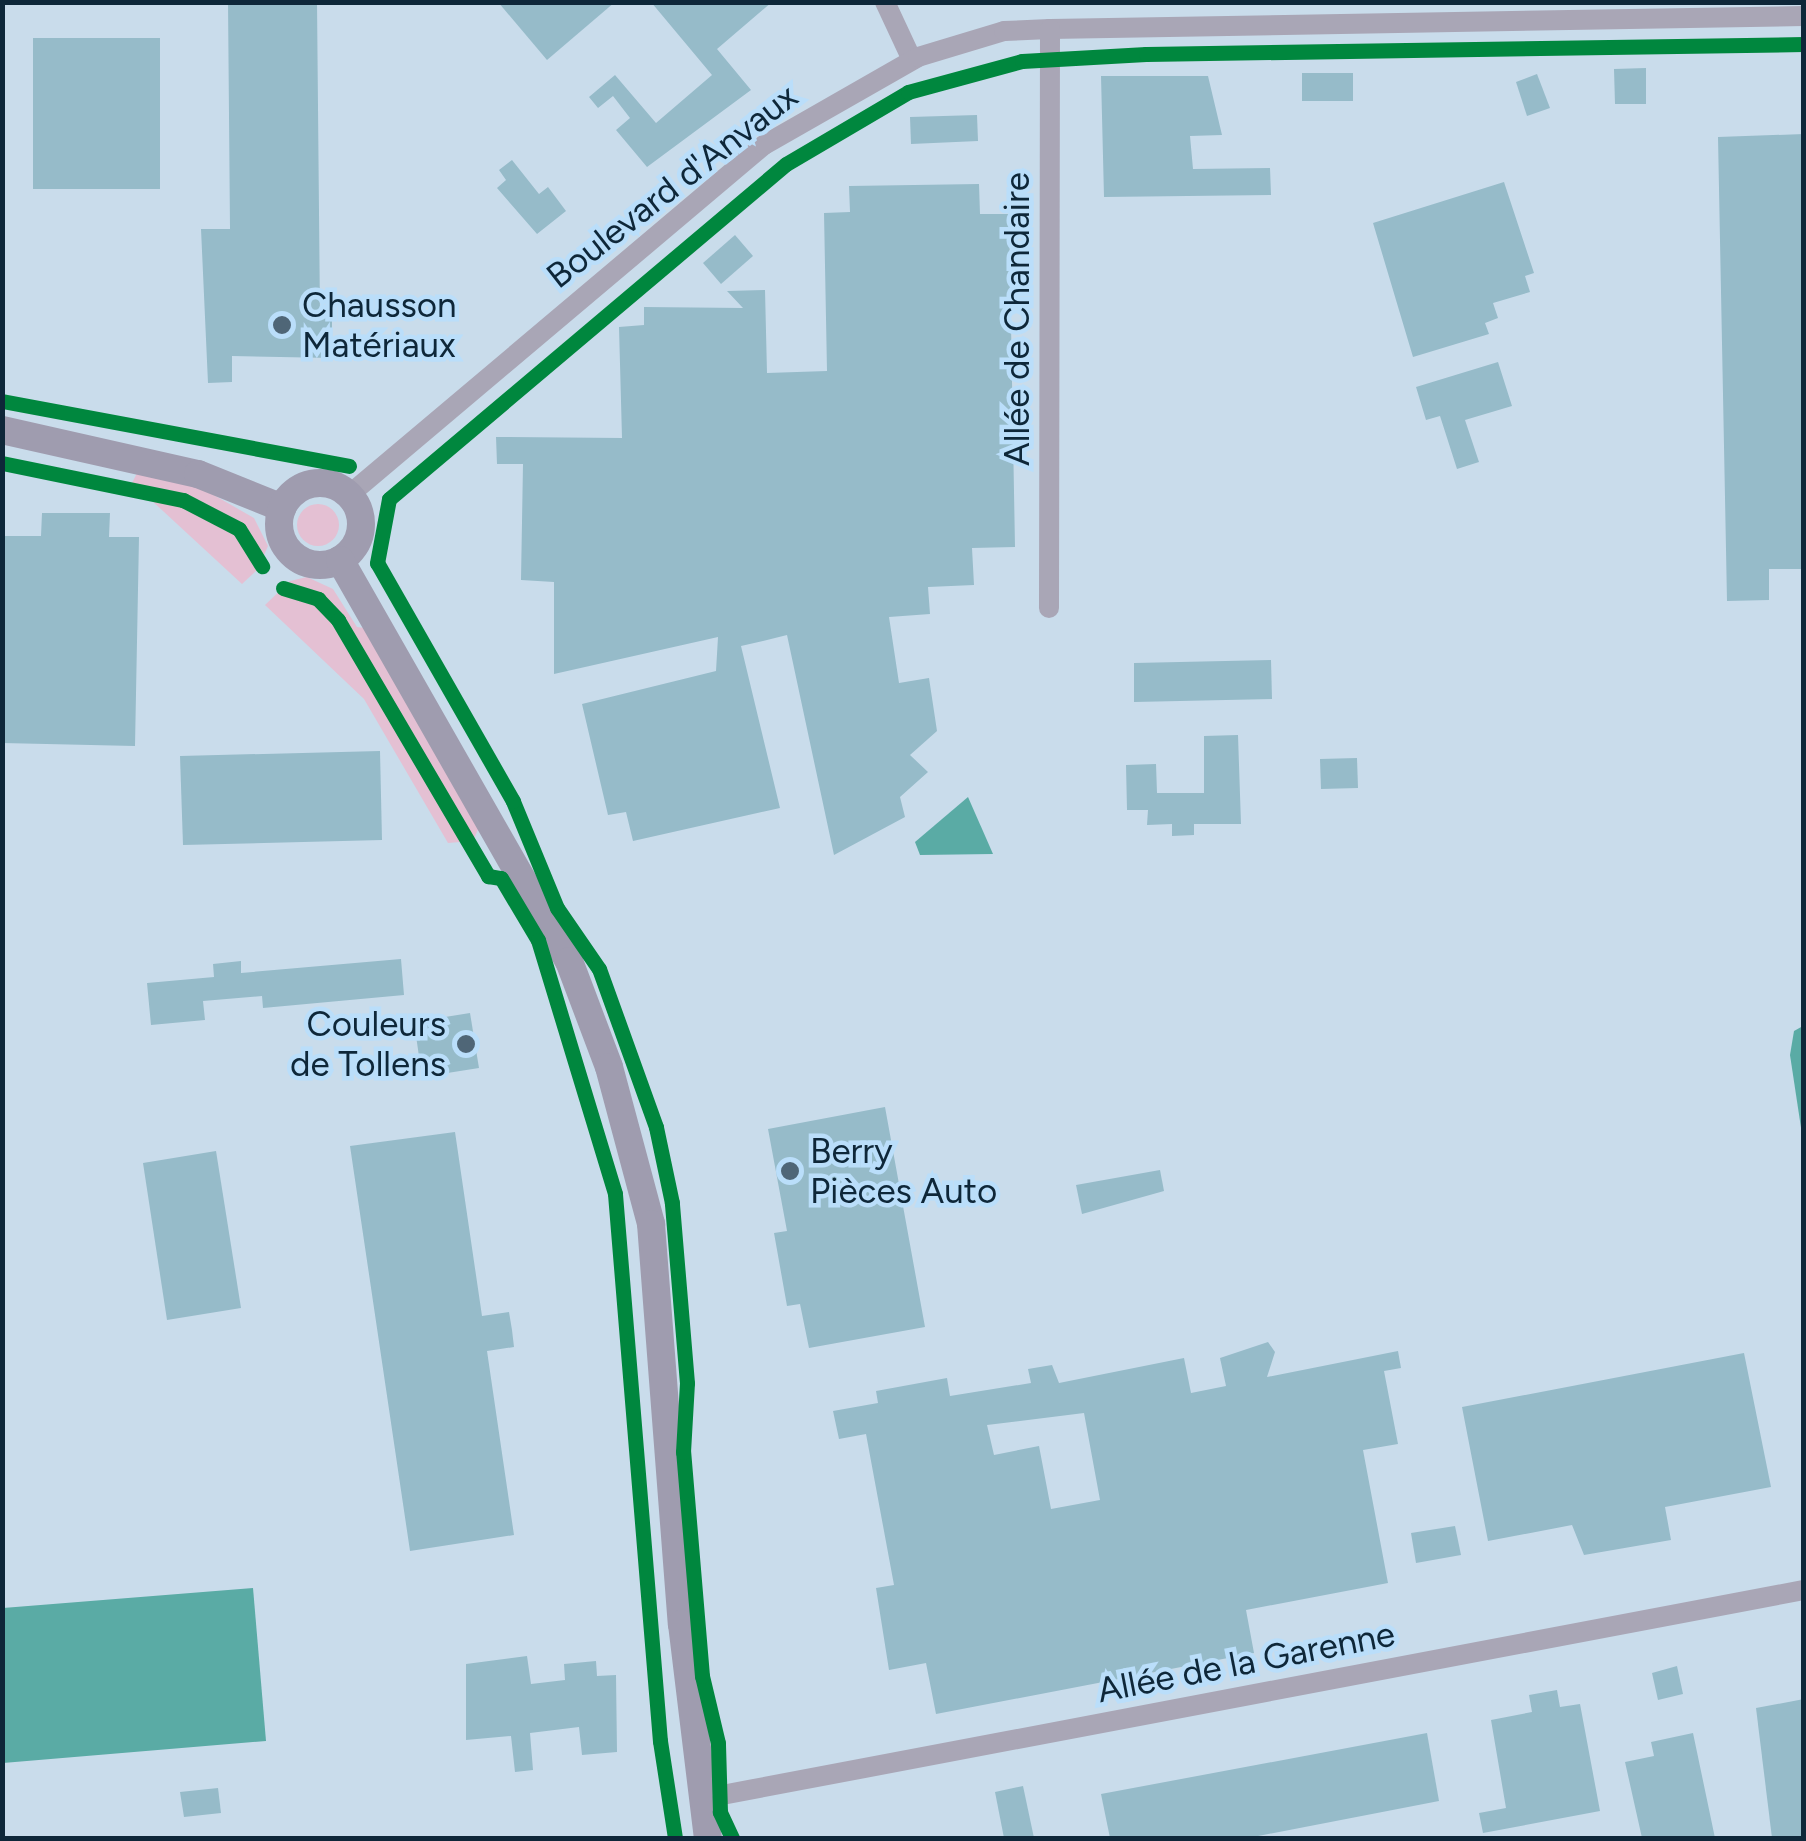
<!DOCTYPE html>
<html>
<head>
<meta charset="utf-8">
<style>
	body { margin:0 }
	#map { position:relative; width:1806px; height:1841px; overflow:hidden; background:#c9dceb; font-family:Figtree,sans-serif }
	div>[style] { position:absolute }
	.green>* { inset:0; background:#e4c0d3 }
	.round { border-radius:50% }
	.water>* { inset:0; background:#5aaba5 }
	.building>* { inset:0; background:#96bbc9 }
	.street>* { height:20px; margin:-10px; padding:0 10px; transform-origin:10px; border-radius:10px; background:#a9a6b6 }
	.secondary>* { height:28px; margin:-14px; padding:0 14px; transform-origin:14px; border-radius:14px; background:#9f9caf }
	.secondary>.ring { margin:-14px; padding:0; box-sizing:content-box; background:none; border:28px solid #9f9caf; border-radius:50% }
	.cycleway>* { height:15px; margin:-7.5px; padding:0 7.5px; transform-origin:7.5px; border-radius:7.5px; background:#00873e }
	.dots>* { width:28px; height:28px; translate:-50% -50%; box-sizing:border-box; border:5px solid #badefa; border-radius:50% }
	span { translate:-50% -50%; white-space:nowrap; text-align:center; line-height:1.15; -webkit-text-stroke:9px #badefa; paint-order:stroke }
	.street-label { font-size:35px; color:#0e2739 }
	.poi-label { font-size:35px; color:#0e2739 }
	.left { translate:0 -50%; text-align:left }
	.right { translate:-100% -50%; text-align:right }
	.frame { position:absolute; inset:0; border:5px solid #0e2739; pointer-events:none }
</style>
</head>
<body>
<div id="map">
	<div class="green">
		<i style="clip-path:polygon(137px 473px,198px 486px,254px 518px,268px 546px,258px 569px,242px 584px,150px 499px,149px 489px,131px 485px)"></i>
		<i class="round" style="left:297px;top:504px;width:42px;height:42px"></i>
		<i style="clip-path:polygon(307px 577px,333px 589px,357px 627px,365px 628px,480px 825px,473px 841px,448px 843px,364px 699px,265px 605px,290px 581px)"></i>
	</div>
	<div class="water">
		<i style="clip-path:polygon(968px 797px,993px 854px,920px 855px,915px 842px)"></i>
		<i style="clip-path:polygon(1803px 1026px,1804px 1026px,1803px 1141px,1790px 1055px,1794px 1031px)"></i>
		<i style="clip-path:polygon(253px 1588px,266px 1741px,3px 1763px,3px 1608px)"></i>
	</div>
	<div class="building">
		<i style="clip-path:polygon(228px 2px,317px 2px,320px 316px,332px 316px,332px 358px,232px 356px,232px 382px,208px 383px,201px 229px,230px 229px)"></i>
		<i style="clip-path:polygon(498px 2px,615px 2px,547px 60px)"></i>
		<i style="clip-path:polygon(651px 2px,772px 2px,717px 49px,751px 90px,647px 167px,616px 130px,630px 118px,613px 96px,598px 108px,589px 97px,615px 75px,656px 123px,712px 75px)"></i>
		<i style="clip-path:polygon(33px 38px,160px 38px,160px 189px,33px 189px)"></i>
		<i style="clip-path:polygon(1646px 68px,1646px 104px,1615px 104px,1614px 69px)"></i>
		<i style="clip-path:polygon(1302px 73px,1353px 73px,1353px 101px,1302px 101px)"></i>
		<i style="clip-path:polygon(1537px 74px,1550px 108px,1527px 116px,1516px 82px)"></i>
		<i style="clip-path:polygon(1101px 76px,1208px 76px,1222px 135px,1190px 136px,1193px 169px,1270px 168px,1271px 195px,1104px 197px)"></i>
		<i style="clip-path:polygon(977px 115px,978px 141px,911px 144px,910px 117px)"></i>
		<i style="clip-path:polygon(1804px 134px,1804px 569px,1769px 569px,1769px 600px,1727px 601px,1718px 137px)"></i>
		<i style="clip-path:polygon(512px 160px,539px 194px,548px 187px,566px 211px,537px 234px,497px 188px,506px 180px,499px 170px)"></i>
		<i style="clip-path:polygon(1504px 182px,1534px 273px,1525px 276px,1530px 292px,1493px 303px,1498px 318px,1485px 323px,1489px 334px,1413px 357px,1373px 223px)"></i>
		<i style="clip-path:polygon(979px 184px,980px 214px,1009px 214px,1015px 547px,972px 548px,974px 585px,928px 587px,930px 614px,889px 617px,899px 683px,929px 678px,937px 731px,910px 755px,928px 772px,900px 797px,905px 817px,834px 855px,787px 635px,767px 640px,741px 646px,780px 808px,633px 841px,626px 812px,608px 815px,582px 704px,716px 671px,718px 637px,554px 674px,554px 582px,521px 580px,523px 464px,497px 464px,496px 437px,622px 438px,619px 327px,644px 325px,644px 307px,743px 308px,727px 291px,765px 290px,767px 373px,827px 371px,824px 213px,850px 212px,849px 186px)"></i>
		<i style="clip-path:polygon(735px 235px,753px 256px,721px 284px,703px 263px)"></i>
		<i style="clip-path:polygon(1498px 362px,1512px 406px,1465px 420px,1479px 462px,1457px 469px,1440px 416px,1426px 420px,1416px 387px)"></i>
		<i style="clip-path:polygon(42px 513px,110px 513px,109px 537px,139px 537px,135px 746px,2px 743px,4px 536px,41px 536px)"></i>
		<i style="clip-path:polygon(1271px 660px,1272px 699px,1134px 702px,1134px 663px)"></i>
		<i style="clip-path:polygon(1238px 735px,1241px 824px,1194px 824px,1194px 835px,1172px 836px,1172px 824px,1147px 825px,1148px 810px,1127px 810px,1126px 765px,1156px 764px,1157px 793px,1204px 793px,1204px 736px)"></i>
		<i style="clip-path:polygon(380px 751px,382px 840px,183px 845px,180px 756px)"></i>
		<i style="clip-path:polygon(1357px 758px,1358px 788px,1321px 789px,1320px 759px)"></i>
		<i style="clip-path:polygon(401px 959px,404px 995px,263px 1008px,262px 996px,203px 1001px,205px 1020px,151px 1025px,147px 983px,214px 977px,213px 964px,241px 961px,241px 973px)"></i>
		<i style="clip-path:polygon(470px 1013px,479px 1068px,422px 1077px,414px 1022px)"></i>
		<i style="clip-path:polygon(885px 1107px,925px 1327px,809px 1348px,800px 1304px,787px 1306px,774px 1233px,787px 1231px,768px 1129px)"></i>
		<i style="clip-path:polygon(455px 1132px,482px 1316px,509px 1312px,512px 1330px,514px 1347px,487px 1351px,514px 1535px,410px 1551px,350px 1146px)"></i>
		<i style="clip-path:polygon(216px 1151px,241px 1308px,167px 1320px,143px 1163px)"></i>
		<i style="clip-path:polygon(1160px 1170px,1164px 1191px,1082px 1214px,1076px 1185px)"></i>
		<i style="clip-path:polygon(evenodd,1268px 1342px,1275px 1352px,1267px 1377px,1398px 1351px,1401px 1368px,1384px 1371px,1398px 1444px,1363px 1450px,1388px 1583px,1246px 1610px,1254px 1653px,936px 1714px,926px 1663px,889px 1670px,876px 1588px,894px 1585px,866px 1434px,839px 1439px,833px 1411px,878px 1403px,876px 1391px,947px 1378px,950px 1396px,1031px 1383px,1028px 1369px,1052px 1365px,1059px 1383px,1184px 1358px,1191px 1393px,1226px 1386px,1220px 1358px,1268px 1342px,1084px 1413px,1100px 1500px,1051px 1509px,1039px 1446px,994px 1455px,987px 1425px,1084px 1413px)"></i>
		<i style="clip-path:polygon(1744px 1353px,1771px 1487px,1665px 1507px,1671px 1540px,1584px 1555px,1572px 1525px,1488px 1541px,1462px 1407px)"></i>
		<i style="clip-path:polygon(1455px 1526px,1461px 1555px,1416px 1563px,1411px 1533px)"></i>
		<i style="clip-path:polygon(527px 1656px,531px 1684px,565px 1680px,564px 1664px,596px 1661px,597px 1676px,616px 1675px,617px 1752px,582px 1755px,579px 1727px,530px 1733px,533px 1770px,515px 1772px,511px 1736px,466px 1740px,466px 1664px)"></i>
		<i style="clip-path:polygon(1677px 1666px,1683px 1694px,1658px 1700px,1652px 1673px)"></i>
		<i style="clip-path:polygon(1557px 1690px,1560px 1707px,1580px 1704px,1600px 1811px,1483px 1833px,1479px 1813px,1506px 1808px,1491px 1720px,1532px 1712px,1529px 1695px)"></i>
		<i style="clip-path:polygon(1804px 1699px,1804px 1838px,1772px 1838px,1756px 1708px)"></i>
		<i style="clip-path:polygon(1427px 1733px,1439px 1801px,1248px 1838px,1110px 1838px,1101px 1794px)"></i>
		<i style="clip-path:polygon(1693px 1733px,1715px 1838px,1642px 1838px,1625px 1762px,1654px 1756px,1651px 1742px)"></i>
		<i style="clip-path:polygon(1023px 1786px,1034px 1838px,1004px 1838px,995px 1792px)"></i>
		<i style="clip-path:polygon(218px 1788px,221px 1813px,184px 1817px,180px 1792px)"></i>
	</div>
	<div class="street">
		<i style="left:885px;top:2px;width:64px;rotate:65deg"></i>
		<i style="left:349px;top:495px;width:543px;rotate:-40.14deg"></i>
		<i style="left:764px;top:145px;width:177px;rotate:-29.7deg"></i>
		<i style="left:918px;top:57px;width:90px;rotate:-16.8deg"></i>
		<i style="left:1004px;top:31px;width:46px;rotate:-2.5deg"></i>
		<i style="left:1050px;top:29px;width:754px;rotate:-0.99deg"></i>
		<i style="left:1049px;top:608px;width:579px;rotate:-89.9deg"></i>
		<i style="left:701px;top:1799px;width:1123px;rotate:-10.73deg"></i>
	</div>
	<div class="secondary">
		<i style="left:2px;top:430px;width:201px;rotate:12.7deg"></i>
		<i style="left:198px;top:474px;width:91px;rotate:22deg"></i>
		<i class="ring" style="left:279px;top:483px;width:54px;height:54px"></i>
		<i style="left:340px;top:560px;width:462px;rotate:60.3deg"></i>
		<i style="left:569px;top:961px;width:113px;rotate:69.3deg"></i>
		<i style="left:609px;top:1067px;width:163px;rotate:75deg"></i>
		<i style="left:651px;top:1224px;width:401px;rotate:85.6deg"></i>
		<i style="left:682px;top:1624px;width:216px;rotate:83.1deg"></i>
	</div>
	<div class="cycleway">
		<i style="left:2px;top:401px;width:353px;rotate:10.6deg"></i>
		<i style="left:2px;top:463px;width:185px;rotate:11.6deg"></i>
		<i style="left:183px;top:500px;width:63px;rotate:27.4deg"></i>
		<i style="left:239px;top:529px;width:44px;rotate:58.1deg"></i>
		<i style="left:283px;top:588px;width:37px;rotate:17deg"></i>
		<i style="left:318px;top:599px;width:29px;rotate:46deg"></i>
		<i style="left:338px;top:620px;width:297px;rotate:59.6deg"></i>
		<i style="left:488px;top:876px;width:13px;rotate:9deg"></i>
		<i style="left:501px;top:878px;width:72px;rotate:59.2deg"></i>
		<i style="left:538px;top:940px;width:265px;rotate:73.1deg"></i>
		<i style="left:615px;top:1194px;width:549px;rotate:85.3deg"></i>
		<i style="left:660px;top:1741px;width:98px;rotate:81.2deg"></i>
		<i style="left:732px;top:1838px;width:29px;rotate:-115deg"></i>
		<i style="left:720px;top:1812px;width:69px;rotate:-91.7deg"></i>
		<i style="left:718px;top:1743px;width:69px;rotate:-103.4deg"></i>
		<i style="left:702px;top:1676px;width:225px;rotate:-94.8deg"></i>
		<i style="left:683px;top:1452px;width:69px;rotate:-86.7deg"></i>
		<i style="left:687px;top:1383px;width:181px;rotate:-94.8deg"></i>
		<i style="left:672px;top:1203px;width:78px;rotate:-101.9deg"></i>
		<i style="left:656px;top:1127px;width:168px;rotate:-109.8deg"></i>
		<i style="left:599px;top:969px;width:74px;rotate:-124.5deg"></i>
		<i style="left:557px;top:908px;width:116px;rotate:-112.4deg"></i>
		<i style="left:513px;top:801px;width:274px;rotate:-119.7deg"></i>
		<i style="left:377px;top:563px;width:65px;rotate:-79.4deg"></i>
		<i style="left:389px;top:499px;width:519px;rotate:-40.16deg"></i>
		<i style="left:786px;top:164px;width:142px;rotate:-30.5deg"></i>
		<i style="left:908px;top:92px;width:118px;rotate:-15.2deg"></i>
		<i style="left:1022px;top:61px;width:124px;rotate:-3.2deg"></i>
		<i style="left:1146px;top:54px;width:658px;rotate:-0.87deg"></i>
	</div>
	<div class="dots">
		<i style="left:282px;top:325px;background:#4f6677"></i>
		<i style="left:466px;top:1044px;background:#4f6677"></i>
		<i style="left:790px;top:1171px;background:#4f6677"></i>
	</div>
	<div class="street-label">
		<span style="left:672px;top:186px;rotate:-38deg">Boulevard d'Anvaux</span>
		<span style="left:1017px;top:319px;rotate:-90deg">Allée de Chandaire</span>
		<span style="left:1246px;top:1662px;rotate:-11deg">Allée de la Garenne</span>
	</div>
	<div class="poi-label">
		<span class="left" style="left:302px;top:325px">Chausson<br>Matériaux</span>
		<span class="right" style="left:446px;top:1044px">Couleurs<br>de Tollens</span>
		<span class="left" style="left:810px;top:1171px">Berry<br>Pièces Auto</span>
	</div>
	<div class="frame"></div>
</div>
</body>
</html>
